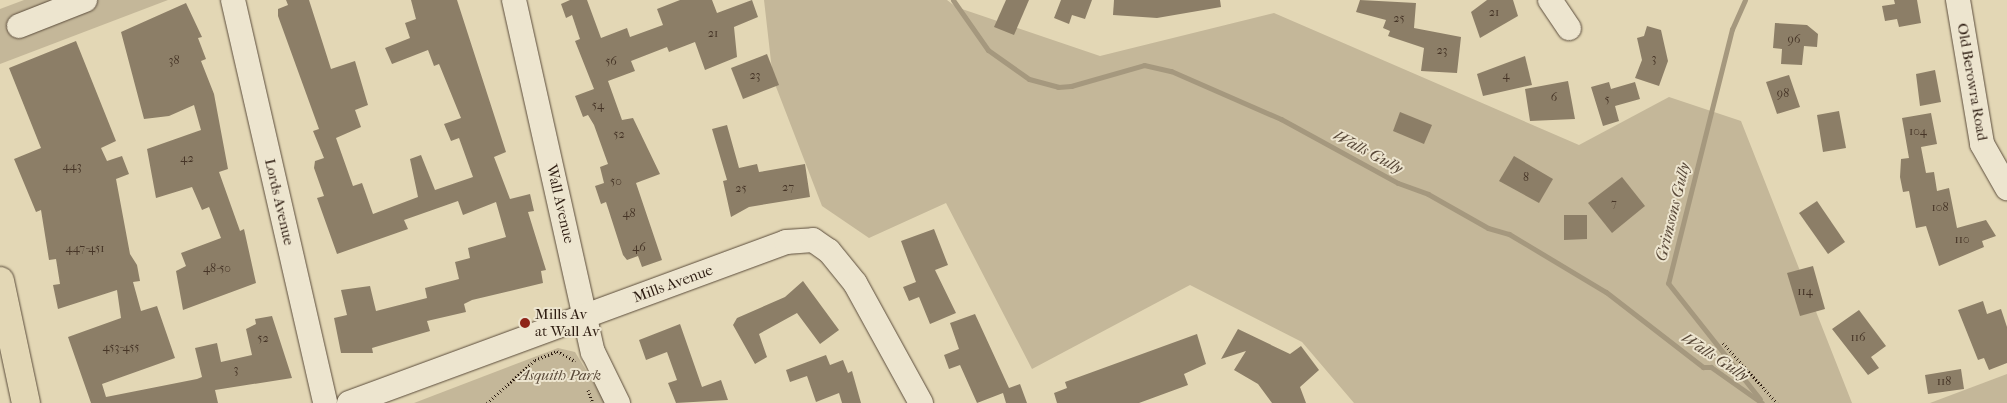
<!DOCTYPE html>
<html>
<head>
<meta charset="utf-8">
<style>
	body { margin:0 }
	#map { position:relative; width:2007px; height:403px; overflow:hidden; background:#e3d7b5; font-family:"IM FELL French Canon",serif }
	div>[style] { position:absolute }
	.green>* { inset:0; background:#c4b799 }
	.stream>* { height:5px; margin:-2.5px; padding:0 2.5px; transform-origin:2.5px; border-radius:2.5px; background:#a5987e }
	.building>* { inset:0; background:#8c7e67 }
	.path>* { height:3px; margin-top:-1.5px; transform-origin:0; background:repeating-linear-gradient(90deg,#2e1d12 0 1px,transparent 0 3.5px) }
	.roads { filter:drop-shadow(0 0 1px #5b4c3b) drop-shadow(0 0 1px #5b4c3b) }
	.minor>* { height:24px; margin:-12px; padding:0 12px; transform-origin:12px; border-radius:12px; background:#ede5cf }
	.major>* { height:28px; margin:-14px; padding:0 14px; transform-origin:14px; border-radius:14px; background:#e3d7b5 }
	.dots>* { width:14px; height:14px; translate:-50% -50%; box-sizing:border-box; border:2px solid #ede5cf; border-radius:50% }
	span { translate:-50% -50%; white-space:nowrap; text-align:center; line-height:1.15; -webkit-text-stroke:4px #ede5cf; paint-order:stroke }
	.number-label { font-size:12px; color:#463527 }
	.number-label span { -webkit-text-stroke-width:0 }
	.street-label { font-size:15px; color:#2e1d12 }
	.poi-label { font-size:15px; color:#2e1d12 }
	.left { translate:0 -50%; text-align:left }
	.park-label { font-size:15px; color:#5b4b3a; font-style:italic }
	.water-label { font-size:16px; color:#584838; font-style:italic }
</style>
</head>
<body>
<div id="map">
	<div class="green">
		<i style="clip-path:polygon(24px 0,168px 0,0 64px,0 9px)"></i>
		<i style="clip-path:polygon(764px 0,947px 0,956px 7px,1100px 56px,1274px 13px,1579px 145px,1669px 97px,1741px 121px,1852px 403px,1354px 403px,1302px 342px,1190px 285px,1032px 369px,946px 203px,869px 238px,822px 206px,773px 79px)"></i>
		<i style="clip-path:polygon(558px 348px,575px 352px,606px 403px,414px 403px)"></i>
		<i style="clip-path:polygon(2007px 374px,2007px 403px,1930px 403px)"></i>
	</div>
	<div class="stream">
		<i style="left:953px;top:0;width:61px;rotate:55deg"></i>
		<i style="left:988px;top:50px;width:50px;rotate:35.3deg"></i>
		<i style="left:1029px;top:79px;width:30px;rotate:15deg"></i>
		<i style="left:1058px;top:87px;width:13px;rotate:-4deg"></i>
		<i style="left:1071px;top:86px;width:76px;rotate:-16deg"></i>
		<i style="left:1144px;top:65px;width:28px;rotate:13deg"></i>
		<i style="left:1171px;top:71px;width:120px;rotate:23.6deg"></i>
		<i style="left:1281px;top:119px;width:133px;rotate:28.7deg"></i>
		<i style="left:1398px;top:183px;width:32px;rotate:20deg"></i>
		<i style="left:1428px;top:194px;width:69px;rotate:29.5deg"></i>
		<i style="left:1488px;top:228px;width:22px;rotate:16deg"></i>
		<i style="left:1509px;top:234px;width:113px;rotate:30.9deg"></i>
		<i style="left:1606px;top:292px;width:123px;rotate:37.7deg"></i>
		<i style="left:1703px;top:367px;width:8px"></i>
		<i style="left:1711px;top:367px;width:62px;rotate:35.2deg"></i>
		<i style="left:1745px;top:0;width:32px;rotate:114deg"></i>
		<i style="left:1732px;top:29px;width:262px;rotate:104.1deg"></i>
		<i style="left:1668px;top:283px;width:148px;rotate:51.6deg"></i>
	</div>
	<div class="building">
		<i style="clip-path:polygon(286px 0,309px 0,331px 69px,355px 61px,368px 105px,355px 110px,361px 127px,336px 138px,353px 186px,362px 183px,373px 214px,418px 197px,410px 159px,421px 155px,435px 190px,473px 177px,459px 138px,451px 141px,444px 124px,461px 118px,439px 64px,434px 66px,428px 50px,392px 64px,385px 48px,410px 38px,405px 23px,416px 19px,411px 0,457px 0,506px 152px,494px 157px,510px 199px,530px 194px,534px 211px,528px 212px,546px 270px,541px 271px,543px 283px,472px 300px,464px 304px,466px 312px,427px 321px,430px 331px,372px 348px,373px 353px,341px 353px,334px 318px,347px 315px,341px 290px,370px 286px,376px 311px,427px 298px,425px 288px,459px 279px,455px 262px,470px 258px,468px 248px,506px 237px,496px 202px,463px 215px,458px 201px,404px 220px,408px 229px,337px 254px,317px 198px,324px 196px,314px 168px,315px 161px,324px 158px,313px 131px,319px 129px,278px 16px,278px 9px,288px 5px)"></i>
		<i style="clip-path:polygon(570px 0,587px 0,601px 38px,627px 28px,630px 37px,663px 25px,657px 9px,680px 0,712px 0,717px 13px,752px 0,758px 17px,734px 27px,737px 57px,705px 70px,695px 42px,669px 52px,667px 47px,631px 61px,635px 71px,608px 81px,622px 120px,633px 118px,660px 174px,636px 183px,662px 260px,642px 267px,638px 256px,627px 260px,623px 255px,606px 202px,601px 204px,595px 186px,604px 183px,600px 167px,608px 164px,594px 125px,588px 115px,583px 117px,575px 96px,594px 89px,575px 41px,580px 39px,572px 15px,566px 18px,561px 4px)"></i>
		<i style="clip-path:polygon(1006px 0,1029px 0,1014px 35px,994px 27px)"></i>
		<i style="clip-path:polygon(1061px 0,1092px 0,1085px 19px,1072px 15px,1069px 24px,1054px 18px)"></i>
		<i style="clip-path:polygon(1114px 0,1220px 0,1221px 7px,1157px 18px,1113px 15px)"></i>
		<i style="clip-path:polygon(1360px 0,1416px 3px,1414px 28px,1461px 37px,1457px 73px,1421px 71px,1424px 48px,1388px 36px,1390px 31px,1383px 28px,1386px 20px,1356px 12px)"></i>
		<i style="clip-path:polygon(1487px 0,1513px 0,1518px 16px,1480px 38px,1471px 12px)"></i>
		<i style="clip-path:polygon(1894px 0,1917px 0,1921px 23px,1899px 27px,1897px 19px,1885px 21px,1882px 6px,1895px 4px)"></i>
		<i style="clip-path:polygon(186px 3px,202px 37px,198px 38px,206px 59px,201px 61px,214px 94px,228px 169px,219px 172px,240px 231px,244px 229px,256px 283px,183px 310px,176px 271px,186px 266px,181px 253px,221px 238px,209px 207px,202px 210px,192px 187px,156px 198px,147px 149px,201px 130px,194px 105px,169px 116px,144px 119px,121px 32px)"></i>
		<i style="clip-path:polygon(1775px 23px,1807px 25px,1818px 34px,1817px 47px,1804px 46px,1802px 65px,1781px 64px,1782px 49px,1773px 48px)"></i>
		<i style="clip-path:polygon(1647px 26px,1661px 30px,1668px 61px,1659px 86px,1635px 78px,1642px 60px,1637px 38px,1644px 36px)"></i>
		<i style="clip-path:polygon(76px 41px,116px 141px,101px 148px,107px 161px,122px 156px,129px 174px,116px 179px,130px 254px,137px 265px,140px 281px,133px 282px,141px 311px,157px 306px,175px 358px,102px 384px,106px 397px,197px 379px,202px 377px,195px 348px,217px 343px,221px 362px,252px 355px,246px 329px,256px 324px,255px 319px,272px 316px,292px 378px,215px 390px,218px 403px,91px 403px,68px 337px,121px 318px,117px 290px,58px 309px,53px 285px,60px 284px,56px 259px,49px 260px,41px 210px,36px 212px,14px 159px,41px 148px,9px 68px)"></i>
		<i style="clip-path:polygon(767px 54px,779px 85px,743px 99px,731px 68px)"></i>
		<i style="clip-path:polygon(1525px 56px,1532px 85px,1483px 96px,1477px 74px)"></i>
		<i style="clip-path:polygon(1935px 70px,1941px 102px,1920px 106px,1916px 74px)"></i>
		<i style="clip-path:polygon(1789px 75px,1800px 107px,1777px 114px,1766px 82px)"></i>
		<i style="clip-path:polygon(1568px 81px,1575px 119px,1530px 121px,1525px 89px)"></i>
		<i style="clip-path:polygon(1609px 82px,1611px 89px,1635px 82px,1640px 99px,1615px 106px,1619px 121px,1603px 126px,1591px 87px)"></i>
		<i style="clip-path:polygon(1839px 111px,1846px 148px,1823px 152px,1817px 115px)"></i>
		<i style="clip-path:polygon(1400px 112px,1432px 125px,1424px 144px,1393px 131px)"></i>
		<i style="clip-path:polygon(1931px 113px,1937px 144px,1921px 147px,1926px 173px,1934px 172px,1937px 191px,1949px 188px,1957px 228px,1986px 220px,1996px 236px,1982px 241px,1984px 247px,1939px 266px,1926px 226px,1916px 228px,1909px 191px,1903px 192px,1900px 177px,1901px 159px,1909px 158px,1902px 118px)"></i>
		<i style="clip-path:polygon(727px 125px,739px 168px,757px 164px,759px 172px,805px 164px,810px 197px,749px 207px,731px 217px,723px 181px,727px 180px,712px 129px)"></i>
		<i style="clip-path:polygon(1514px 156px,1553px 179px,1539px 203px,1499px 181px)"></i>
		<i style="clip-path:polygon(1622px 177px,1645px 206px,1612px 233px,1588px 203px)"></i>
		<i style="clip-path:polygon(1817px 201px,1845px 242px,1828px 254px,1799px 213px)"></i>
		<i style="clip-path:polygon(1564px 215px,1587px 215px,1587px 239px,1564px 240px)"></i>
		<i style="clip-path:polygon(934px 229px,948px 265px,935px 270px,956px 313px,930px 324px,919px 297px,909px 301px,903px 287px,916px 282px,901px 241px)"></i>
		<i style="clip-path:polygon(1813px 266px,1825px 309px,1800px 316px,1787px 273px)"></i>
		<i style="clip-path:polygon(803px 281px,839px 330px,820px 344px,797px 313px,759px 334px,767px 357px,755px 364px,733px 325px,737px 318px,785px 297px)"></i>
		<i style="clip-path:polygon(1983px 301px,1987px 314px,2001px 309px,2007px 327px,2007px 363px,1989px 370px,1984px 358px,1978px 360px,1958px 310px)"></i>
		<i style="clip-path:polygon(1859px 310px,1886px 346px,1871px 357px,1879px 368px,1868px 375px,1832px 329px)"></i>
		<i style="clip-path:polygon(975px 314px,1009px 388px,1020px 384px,1027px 403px,1006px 403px,1003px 393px,977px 403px,960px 365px,949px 369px,944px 355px,959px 349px,950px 323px)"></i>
		<i style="clip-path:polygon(680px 324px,702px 387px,721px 380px,728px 400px,676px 403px,668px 383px,677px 380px,667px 352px,646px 360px,639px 340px)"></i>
		<i style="clip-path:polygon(1238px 329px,1290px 354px,1301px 346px,1319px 370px,1300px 387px,1306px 403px,1272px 403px,1258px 384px,1234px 370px,1246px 351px,1221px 359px)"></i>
		<i style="clip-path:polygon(1197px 334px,1206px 364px,1184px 374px,1188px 385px,1139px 403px,1057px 403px,1054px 393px,1067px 388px,1065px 382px)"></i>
		<i style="clip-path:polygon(826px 355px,830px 365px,843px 360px,848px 373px,852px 371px,861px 403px,842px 403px,839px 393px,816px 402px,807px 376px,790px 382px,786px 370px)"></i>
		<i style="clip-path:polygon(1961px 369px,1964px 389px,1928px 394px,1925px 375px)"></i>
	</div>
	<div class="path">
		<i style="left:1723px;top:343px;width:81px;rotate:48deg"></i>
		<i style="left:588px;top:390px;width:14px;rotate:69deg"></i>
		<i style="left:487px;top:403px;width:64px;rotate:-41.9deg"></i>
		<i style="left:535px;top:360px;width:24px;rotate:-22deg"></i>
		<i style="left:557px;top:351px;width:21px;rotate:29deg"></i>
	</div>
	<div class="roads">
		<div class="minor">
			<i style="left:233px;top:0;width:413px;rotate:77.1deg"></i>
			<i style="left:514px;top:0;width:361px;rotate:77.4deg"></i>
			<i style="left:593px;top:352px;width:57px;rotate:63.9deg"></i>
			<i style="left:1550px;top:0;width:34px;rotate:56deg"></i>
			<i style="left:1958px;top:0;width:146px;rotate:80.5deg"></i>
			<i style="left:1982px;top:144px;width:51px;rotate:60.4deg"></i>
			<i style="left:19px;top:26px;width:71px;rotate:-21.5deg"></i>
			<i style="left:349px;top:403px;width:466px;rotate:-20.2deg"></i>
			<i style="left:786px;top:242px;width:27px;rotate:-4deg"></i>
			<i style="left:813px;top:240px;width:19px;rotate:35deg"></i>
			<i style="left:829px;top:251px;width:41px;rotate:50.9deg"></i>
			<i style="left:855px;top:283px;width:137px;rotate:61.2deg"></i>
		</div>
		<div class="major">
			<i style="left:0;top:281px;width:125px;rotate:78deg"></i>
		</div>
	</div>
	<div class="dots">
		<i style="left:525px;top:323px;background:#8f2418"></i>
	</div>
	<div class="number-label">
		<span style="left:1494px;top:13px">21</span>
		<span style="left:1399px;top:19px">25</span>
		<span style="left:713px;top:34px">21</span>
		<span style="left:1794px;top:40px">96</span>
		<span style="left:1442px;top:51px">23</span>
		<span style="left:1654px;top:59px">3</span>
		<span style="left:174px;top:61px">38</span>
		<span style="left:611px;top:62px">56</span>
		<span style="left:755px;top:76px">23</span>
		<span style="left:1506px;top:76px">4</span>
		<span style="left:1783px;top:94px">98</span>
		<span style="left:1554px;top:98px">6</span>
		<span style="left:1607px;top:100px">5</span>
		<span style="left:598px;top:106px">54</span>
		<span style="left:1918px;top:132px">104</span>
		<span style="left:619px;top:135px">52</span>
		<span style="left:187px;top:159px">42</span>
		<span style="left:72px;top:167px">443</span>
		<span style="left:1526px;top:178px">8</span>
		<span style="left:616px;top:182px">50</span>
		<span style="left:788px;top:188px">27</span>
		<span style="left:741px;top:189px">25</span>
		<span style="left:1614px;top:204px">7</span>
		<span style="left:1940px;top:208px">108</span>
		<span style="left:629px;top:214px">48</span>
		<span style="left:1962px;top:240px">110</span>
		<span style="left:639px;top:248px">46</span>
		<span style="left:85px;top:249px">447-451</span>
		<span style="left:217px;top:269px">48-50</span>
		<span style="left:1805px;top:292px">114</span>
		<span style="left:1858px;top:338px">116</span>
		<span style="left:263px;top:339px">52</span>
		<span style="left:121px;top:348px">453-455</span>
		<span style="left:236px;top:370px">3</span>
		<span style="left:1944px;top:382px">118</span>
	</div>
	<div class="street-label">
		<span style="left:1972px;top:82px;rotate:80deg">Old Berowra Road</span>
		<span style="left:279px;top:202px;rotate:77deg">Lords Avenue</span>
		<span style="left:560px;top:204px;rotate:77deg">Wall Avenue</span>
		<span style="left:673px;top:284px;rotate:-20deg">Mills Avenue</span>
	</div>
	<div class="poi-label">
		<span class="left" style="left:535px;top:323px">Mills Av<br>at Wall Av</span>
	</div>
	<div class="park-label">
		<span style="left:560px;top:376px">Asquith Park</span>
	</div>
	<div class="water-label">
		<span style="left:1368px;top:152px;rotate:28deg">Walls Gully</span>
		<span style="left:1673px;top:212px;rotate:-76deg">Grimsons Gully</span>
		<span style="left:1715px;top:357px;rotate:33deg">Walls Gully</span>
	</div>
</div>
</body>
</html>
